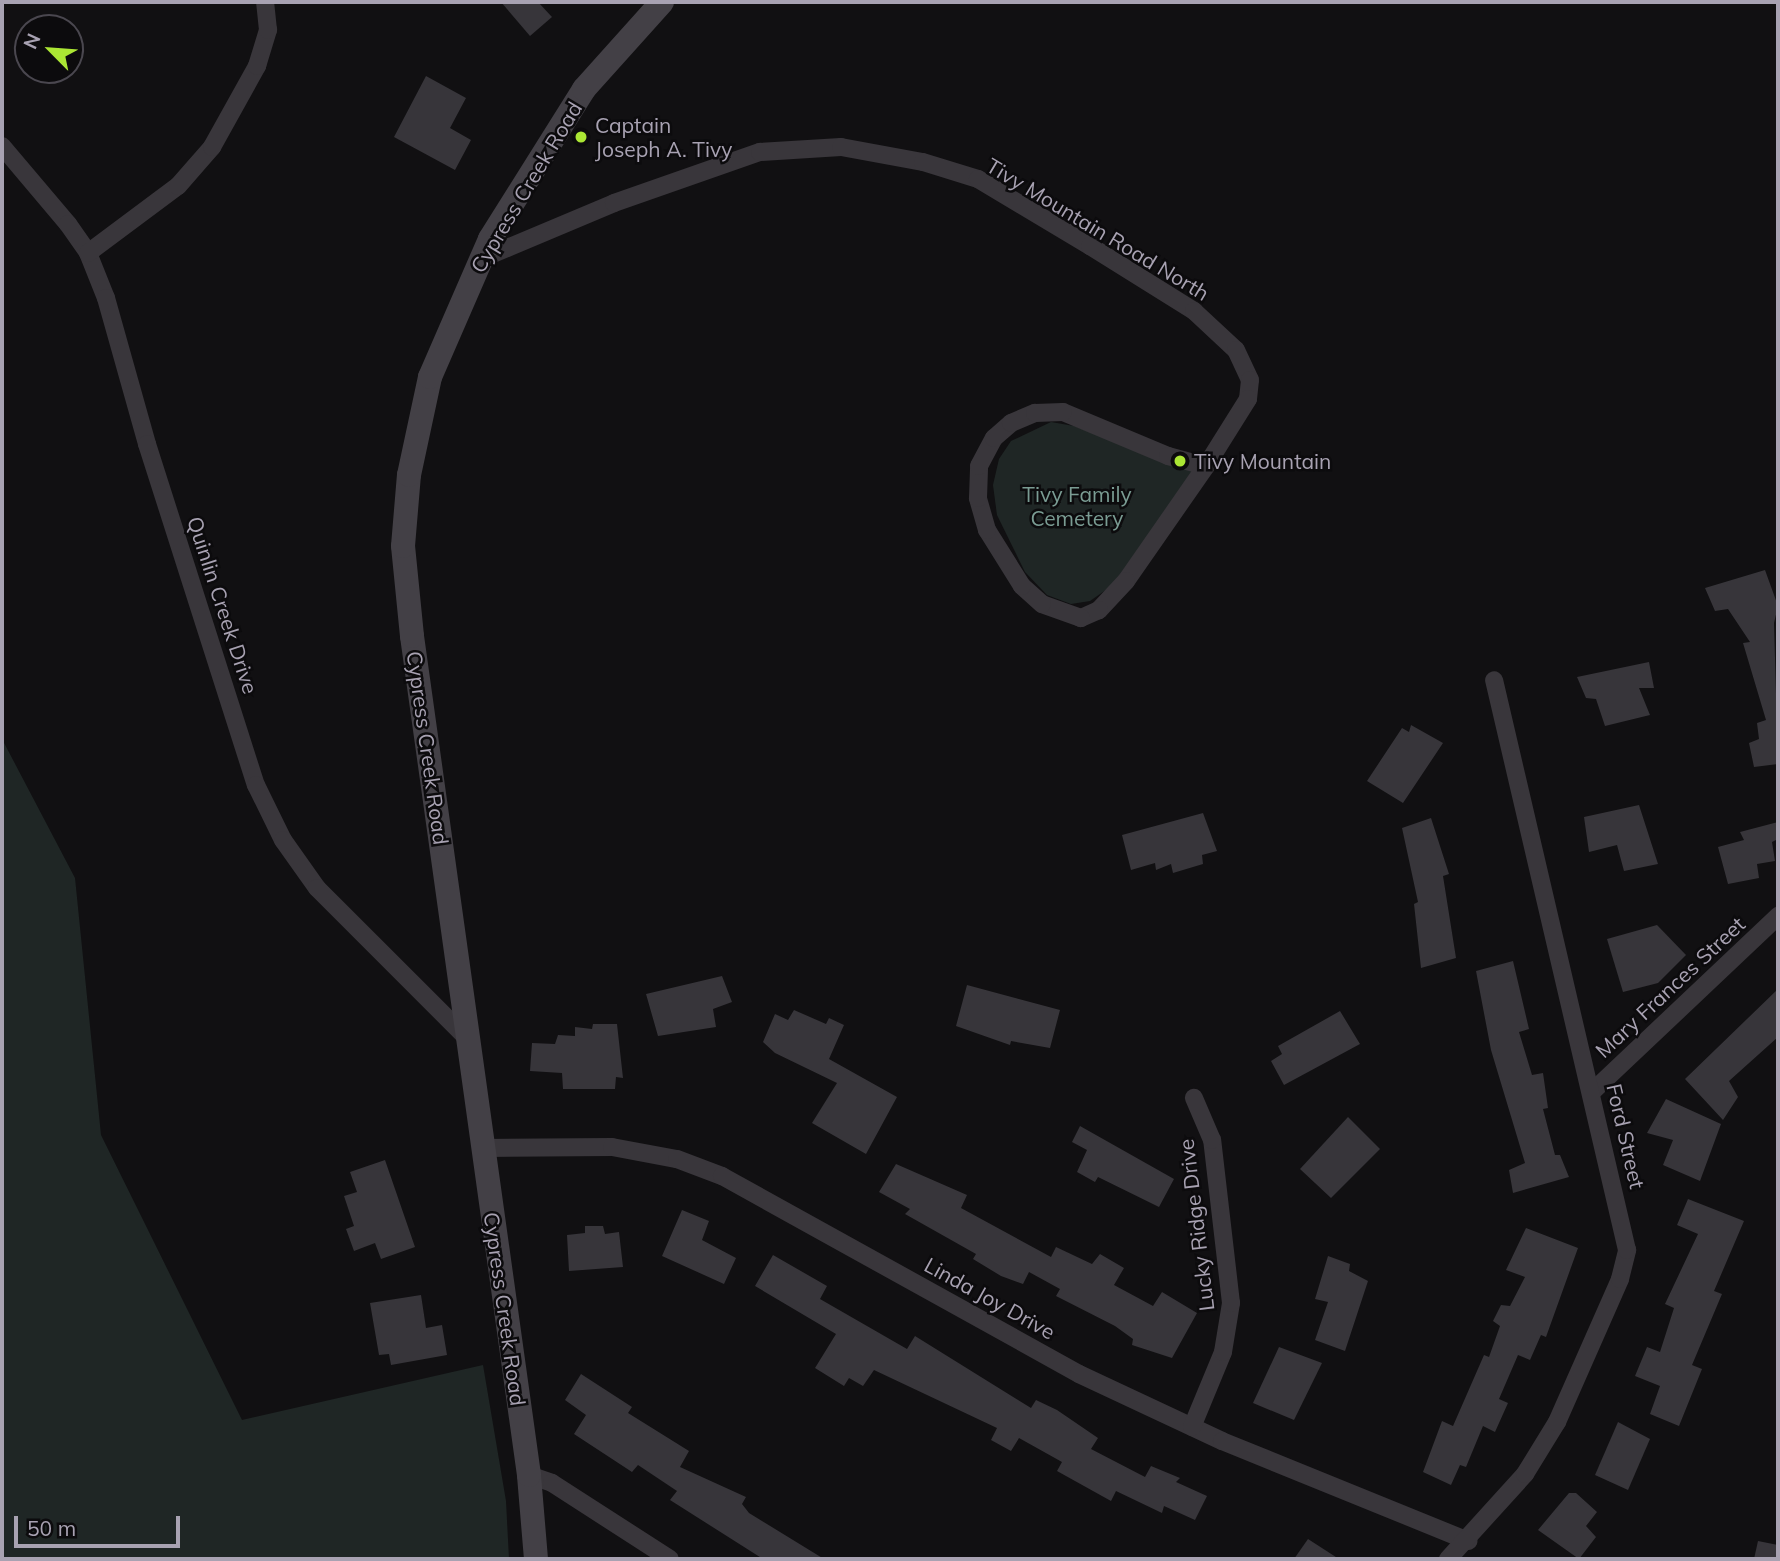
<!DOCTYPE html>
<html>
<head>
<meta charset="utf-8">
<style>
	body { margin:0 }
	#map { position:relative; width:1780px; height:1561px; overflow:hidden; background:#111012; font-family:Mulish,sans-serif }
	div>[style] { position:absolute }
	.green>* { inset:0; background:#1f2625 }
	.building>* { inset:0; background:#37353a }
	.street>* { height:18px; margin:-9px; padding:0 9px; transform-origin:9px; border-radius:9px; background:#39363b }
	.secondary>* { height:24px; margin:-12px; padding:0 12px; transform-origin:12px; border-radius:12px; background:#434046 }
	.dots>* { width:19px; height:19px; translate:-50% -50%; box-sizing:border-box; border:4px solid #0c0b0d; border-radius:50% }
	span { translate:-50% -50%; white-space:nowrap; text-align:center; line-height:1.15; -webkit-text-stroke:5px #0c0b0d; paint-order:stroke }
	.poi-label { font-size:21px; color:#a8a2b2 }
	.left { translate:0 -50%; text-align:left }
	.street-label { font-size:21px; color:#a8a2b2 }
	.park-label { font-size:21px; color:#7a9c93 }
	.frame { position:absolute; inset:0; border:4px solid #a8a2b2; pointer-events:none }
	.north { position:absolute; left:14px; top:14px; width:70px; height:70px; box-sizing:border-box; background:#0c0b0d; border:2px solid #4a474f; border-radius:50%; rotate:295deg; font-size:19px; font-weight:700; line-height:28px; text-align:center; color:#a8a2b2 }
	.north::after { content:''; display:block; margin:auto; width:24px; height:32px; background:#abe634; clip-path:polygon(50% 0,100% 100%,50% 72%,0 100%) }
	.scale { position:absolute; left:14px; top:1516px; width:166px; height:32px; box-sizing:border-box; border:4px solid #a8a2b2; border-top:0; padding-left:9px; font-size:21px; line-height:24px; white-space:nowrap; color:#a8a2b2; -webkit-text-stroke:5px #0c0b0d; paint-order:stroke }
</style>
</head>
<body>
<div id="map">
	<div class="green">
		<i style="clip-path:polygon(1051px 422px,1074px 426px,1193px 471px,1113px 585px,1090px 601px,1071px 604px,1047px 595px,1025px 572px,997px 515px,993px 485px,999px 459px,1011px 441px)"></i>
		<i style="clip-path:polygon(2px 739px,75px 878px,101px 1135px,242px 1420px,483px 1365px,506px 1501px,509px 1559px,2px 1559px)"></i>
	</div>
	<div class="building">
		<i style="clip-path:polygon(501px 2px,538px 2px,552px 17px,530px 36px)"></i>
		<i style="clip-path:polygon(426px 76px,466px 98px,450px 128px,471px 140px,455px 170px,394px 137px)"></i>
		<i style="clip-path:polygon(1765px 570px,1778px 606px,1774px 623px,1778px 764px,1754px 767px,1749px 743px,1759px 739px,1757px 723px,1766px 720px,1743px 643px,1750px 642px,1728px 609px,1715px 611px,1705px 588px)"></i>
		<i style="clip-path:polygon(1649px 662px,1654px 688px,1639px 688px,1650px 715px,1605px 726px,1596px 699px,1586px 698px,1577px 677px)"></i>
		<i style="clip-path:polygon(1411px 725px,1443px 743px,1403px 803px,1367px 781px,1402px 728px,1409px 732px)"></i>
		<i style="clip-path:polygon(1639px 805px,1658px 864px,1624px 871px,1617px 845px,1589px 852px,1584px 817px)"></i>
		<i style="clip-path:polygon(1203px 813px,1217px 851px,1202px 855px,1203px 864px,1173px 873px,1171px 864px,1156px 870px,1155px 863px,1131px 870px,1122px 835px)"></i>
		<i style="clip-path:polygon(1431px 818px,1449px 874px,1443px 876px,1456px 958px,1421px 968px,1414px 904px,1418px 902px,1402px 828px)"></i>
		<i style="clip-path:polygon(1778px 822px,1778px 839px,1772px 842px,1775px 861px,1757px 864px,1759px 878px,1728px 884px,1718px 847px,1744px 840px,1740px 832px)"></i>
		<i style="clip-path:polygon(1657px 925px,1686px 955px,1658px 983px,1623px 992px,1607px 939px)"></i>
		<i style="clip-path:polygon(1513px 961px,1529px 1029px,1519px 1032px,1532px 1075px,1543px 1073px,1548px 1108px,1543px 1109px,1555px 1155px,1560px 1155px,1569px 1177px,1513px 1193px,1509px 1170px,1525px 1163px,1491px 1050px,1476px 971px)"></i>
		<i style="clip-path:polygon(722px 976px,732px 1002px,713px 1009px,716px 1027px,658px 1036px,646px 994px)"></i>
		<i style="clip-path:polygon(967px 985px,1060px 1010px,1050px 1048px,1011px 1041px,1010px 1045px,956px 1026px)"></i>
		<i style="clip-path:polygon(1778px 989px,1778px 1037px,1729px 1081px,1738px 1097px,1723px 1120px,1685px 1079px)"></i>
		<i style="clip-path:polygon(794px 1010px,826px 1024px,829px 1018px,844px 1025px,829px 1059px,897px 1097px,866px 1154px,812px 1123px,837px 1083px,775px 1053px,763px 1042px,775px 1014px,788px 1020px)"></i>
		<i style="clip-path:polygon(1340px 1011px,1360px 1044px,1284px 1085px,1271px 1061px,1282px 1054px,1278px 1046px)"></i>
		<i style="clip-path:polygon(593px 1024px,617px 1024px,623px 1078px,616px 1077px,615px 1089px,563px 1089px,562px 1073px,530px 1071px,532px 1043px,555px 1044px,558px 1035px,575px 1036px,575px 1027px,592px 1029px)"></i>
		<i style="clip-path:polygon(1666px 1099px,1721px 1124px,1700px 1181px,1663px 1165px,1673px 1140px,1647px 1133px)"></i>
		<i style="clip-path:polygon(1348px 1117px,1380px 1149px,1331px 1198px,1300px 1169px)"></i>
		<i style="clip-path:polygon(1080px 1126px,1174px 1179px,1159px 1207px,1098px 1177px,1095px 1182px,1077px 1172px,1087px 1150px,1072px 1142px)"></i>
		<i style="clip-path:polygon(385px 1160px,415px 1247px,381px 1259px,375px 1243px,354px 1251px,346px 1229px,354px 1226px,344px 1196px,357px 1192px,350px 1172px)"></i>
		<i style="clip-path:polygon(896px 1164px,967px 1195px,961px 1208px,1051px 1257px,1056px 1247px,1092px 1264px,1100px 1254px,1124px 1268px,1114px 1285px,1153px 1306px,1162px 1292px,1197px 1313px,1172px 1358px,1132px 1345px,1133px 1339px,1115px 1326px,1056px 1296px,1060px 1289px,1029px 1272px,1023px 1284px,1001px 1276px,973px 1259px,976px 1254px,905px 1214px,910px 1209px,879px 1192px)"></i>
		<i style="clip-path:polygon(1688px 1199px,1744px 1221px,1714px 1291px,1722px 1294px,1692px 1365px,1702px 1369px,1679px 1426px,1650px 1414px,1660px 1386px,1635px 1376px,1647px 1347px,1660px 1352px,1674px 1308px,1665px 1304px,1698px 1234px,1677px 1225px)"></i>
		<i style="clip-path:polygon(682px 1210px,709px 1221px,702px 1240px,736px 1258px,724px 1284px,662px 1256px)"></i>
		<i style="clip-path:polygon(585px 1226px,603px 1226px,605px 1234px,619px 1232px,623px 1267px,569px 1271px,567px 1235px,585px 1233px)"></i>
		<i style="clip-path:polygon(1526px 1228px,1578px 1248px,1546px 1337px,1541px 1335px,1530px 1360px,1518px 1355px,1499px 1399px,1508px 1403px,1495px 1432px,1483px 1426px,1466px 1467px,1460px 1465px,1451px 1485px,1423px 1472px,1442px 1421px,1453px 1426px,1484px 1355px,1489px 1357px,1500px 1326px,1493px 1321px,1501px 1305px,1510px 1306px,1525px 1277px,1506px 1270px)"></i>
		<i style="clip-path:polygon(773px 1255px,827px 1286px,820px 1299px,907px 1349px,915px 1336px,1031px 1408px,1036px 1400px,1057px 1410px,1098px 1438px,1091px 1449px,1145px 1477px,1151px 1466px,1180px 1478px,1176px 1482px,1207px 1496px,1195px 1520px,1164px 1506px,1162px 1513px,1116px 1491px,1111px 1501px,1057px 1471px,1062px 1462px,1019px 1438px,1011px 1451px,991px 1440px,997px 1428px,874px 1370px,863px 1386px,849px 1378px,844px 1386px,815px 1368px,836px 1334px,755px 1286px)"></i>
		<i style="clip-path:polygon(1328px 1256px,1350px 1264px,1349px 1271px,1368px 1281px,1345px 1351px,1315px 1340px,1328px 1302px,1315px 1299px)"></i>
		<i style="clip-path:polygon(421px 1295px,426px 1328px,442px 1325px,447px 1355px,391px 1365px,389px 1354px,379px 1355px,370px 1303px)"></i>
		<i style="clip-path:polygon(1279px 1347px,1322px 1363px,1294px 1420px,1253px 1403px)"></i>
		<i style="clip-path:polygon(581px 1374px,632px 1407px,628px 1413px,689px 1451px,680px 1467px,746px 1497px,742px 1504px,749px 1513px,824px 1559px,763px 1559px,670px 1500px,677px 1491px,638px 1465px,632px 1472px,574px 1434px,586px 1415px,565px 1400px)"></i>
		<i style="clip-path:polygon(1618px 1422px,1650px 1439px,1628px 1490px,1595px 1475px)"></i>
		<i style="clip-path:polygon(1569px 1493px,1576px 1493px,1597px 1512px,1586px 1526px,1596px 1537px,1579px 1559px,1538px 1530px)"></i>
		<i style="clip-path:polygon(1308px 1539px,1339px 1559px,1294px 1559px)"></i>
		<i style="clip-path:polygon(1758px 1541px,1778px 1545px,1778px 1559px,1754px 1559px)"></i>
	</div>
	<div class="street">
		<i style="left:2px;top:146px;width:102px;rotate:49.8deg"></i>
		<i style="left:68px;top:224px;width:35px;rotate:55deg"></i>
		<i style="left:88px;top:253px;width:48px;rotate:68.2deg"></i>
		<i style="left:106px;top:298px;width:152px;rotate:74.3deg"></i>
		<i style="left:147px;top:444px;width:358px;rotate:72.3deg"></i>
		<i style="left:256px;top:785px;width:61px;rotate:63.9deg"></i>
		<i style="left:283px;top:840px;width:59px;rotate:54.7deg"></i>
		<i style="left:317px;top:888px;width:214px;rotate:45deg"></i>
		<i style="left:88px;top:253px;width:112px;rotate:-36.7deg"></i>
		<i style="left:178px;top:186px;width:52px;rotate:-48.9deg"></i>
		<i style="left:212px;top:147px;width:93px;rotate:-60.9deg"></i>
		<i style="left:257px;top:66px;width:38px;rotate:-73deg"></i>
		<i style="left:268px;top:30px;width:28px;rotate:-96deg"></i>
		<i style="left:481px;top:259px;width:144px;rotate:-22.8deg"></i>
		<i style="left:614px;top:203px;width:155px;rotate:-19.3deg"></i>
		<i style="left:760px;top:152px;width:81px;rotate:-3.5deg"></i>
		<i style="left:841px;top:147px;width:83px;rotate:10.4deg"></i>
		<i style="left:923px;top:162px;width:58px;rotate:17.2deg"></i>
		<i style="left:978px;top:179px;width:131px;rotate:30.9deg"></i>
		<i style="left:1090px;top:246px;width:123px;rotate:32deg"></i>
		<i style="left:1194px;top:311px;width:57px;rotate:42.9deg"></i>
		<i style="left:1236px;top:350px;width:33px;rotate:65deg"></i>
		<i style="left:1250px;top:380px;width:19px;rotate:96deg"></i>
		<i style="left:1248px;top:399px;width:79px;rotate:122.1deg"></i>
		<i style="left:1063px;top:412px;width:114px;rotate:22.7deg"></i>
		<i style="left:1168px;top:456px;width:39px;rotate:15deg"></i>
		<i style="left:1206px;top:466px;width:140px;rotate:124.8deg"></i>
		<i style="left:1126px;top:581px;width:40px;rotate:133deg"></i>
		<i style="left:1099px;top:610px;width:20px;rotate:156deg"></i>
		<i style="left:1081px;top:618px;width:41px;rotate:-160.3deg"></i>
		<i style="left:1042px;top:604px;width:27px;rotate:-138deg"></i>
		<i style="left:1022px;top:586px;width:66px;rotate:-122deg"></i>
		<i style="left:987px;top:530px;width:33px;rotate:-106deg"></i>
		<i style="left:978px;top:498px;width:32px;rotate:-88deg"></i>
		<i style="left:979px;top:466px;width:32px;rotate:-62deg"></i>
		<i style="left:994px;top:438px;width:23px;rotate:-41deg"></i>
		<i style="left:1011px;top:423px;width:26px;rotate:-23deg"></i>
		<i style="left:1035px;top:413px;width:28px;rotate:-2deg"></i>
		<i style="left:1593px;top:1091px;width:255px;rotate:-43.4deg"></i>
		<i style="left:483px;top:1148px;width:129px;rotate:-0.4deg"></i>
		<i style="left:612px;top:1147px;width:66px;rotate:10.5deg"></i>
		<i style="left:677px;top:1159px;width:48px;rotate:20.7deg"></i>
		<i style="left:722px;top:1176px;width:408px;rotate:29deg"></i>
		<i style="left:1079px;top:1374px;width:158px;rotate:25.1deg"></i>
		<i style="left:1222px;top:1441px;width:266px;rotate:22.1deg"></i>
		<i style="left:1192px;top:1427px;width:81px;rotate:-67.5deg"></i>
		<i style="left:1223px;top:1352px;width:50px;rotate:-80.7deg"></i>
		<i style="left:1231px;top:1303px;width:164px;rotate:-96.6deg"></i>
		<i style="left:1212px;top:1140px;width:46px;rotate:-113.2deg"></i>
		<i style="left:529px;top:1475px;width:24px;rotate:19deg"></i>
		<i style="left:552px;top:1483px;width:140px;rotate:32.8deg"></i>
		<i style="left:1448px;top:1559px;width:115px;rotate:-47.8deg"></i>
		<i style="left:1525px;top:1474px;width:61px;rotate:-58.4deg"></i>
		<i style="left:1557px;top:1422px;width:156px;rotate:-66.2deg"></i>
		<i style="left:1620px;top:1279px;width:30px;rotate:-76deg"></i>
		<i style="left:1627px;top:1250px;width:585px;rotate:-103.13deg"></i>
	</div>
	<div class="secondary">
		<i style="left:536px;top:1559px;width:84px;rotate:-94.8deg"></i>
		<i style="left:529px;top:1475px;width:847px;rotate:-97.94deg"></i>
		<i style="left:412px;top:636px;width:90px;rotate:-95.7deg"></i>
		<i style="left:403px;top:546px;width:71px;rotate:-85.2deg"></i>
		<i style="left:409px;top:475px;width:100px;rotate:-77.9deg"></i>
		<i style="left:430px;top:377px;width:150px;rotate:-66.5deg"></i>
		<i style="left:490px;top:239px;width:177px;rotate:-57.9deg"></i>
		<i style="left:584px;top:89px;width:117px;rotate:-48.1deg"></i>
	</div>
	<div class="dots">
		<i style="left:581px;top:137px;background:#abe634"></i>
		<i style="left:1180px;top:461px;background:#abe634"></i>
	</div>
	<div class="poi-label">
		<span class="left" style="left:595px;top:137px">Captain<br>Joseph A. Tivy</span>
		<span class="left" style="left:1194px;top:461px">Tivy Mountain</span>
	</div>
	<div class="street-label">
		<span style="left:526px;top:187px;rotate:-59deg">Cypress Creek Road</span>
		<span style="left:1098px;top:229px;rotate:31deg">Tivy Mountain Road North</span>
		<span style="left:223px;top:605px;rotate:72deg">Quinlin Creek Drive</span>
		<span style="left:428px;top:748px;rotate:82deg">Cypress Creek Road</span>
		<span style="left:1670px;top:987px;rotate:-43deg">Mary Frances Street</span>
		<span style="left:1626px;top:1136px;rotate:77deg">Ford Street</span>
		<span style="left:1196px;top:1225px;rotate:-97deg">Lucky Ridge Drive</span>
		<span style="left:990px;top:1298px;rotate:29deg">Linda Joy Drive</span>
		<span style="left:505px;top:1309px;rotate:82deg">Cypress Creek Road</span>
	</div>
	<div class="park-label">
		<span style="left:1077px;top:506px">Tivy Family<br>Cemetery</span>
	</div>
	<div class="frame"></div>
	<div class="north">N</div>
	<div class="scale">50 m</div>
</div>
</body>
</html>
